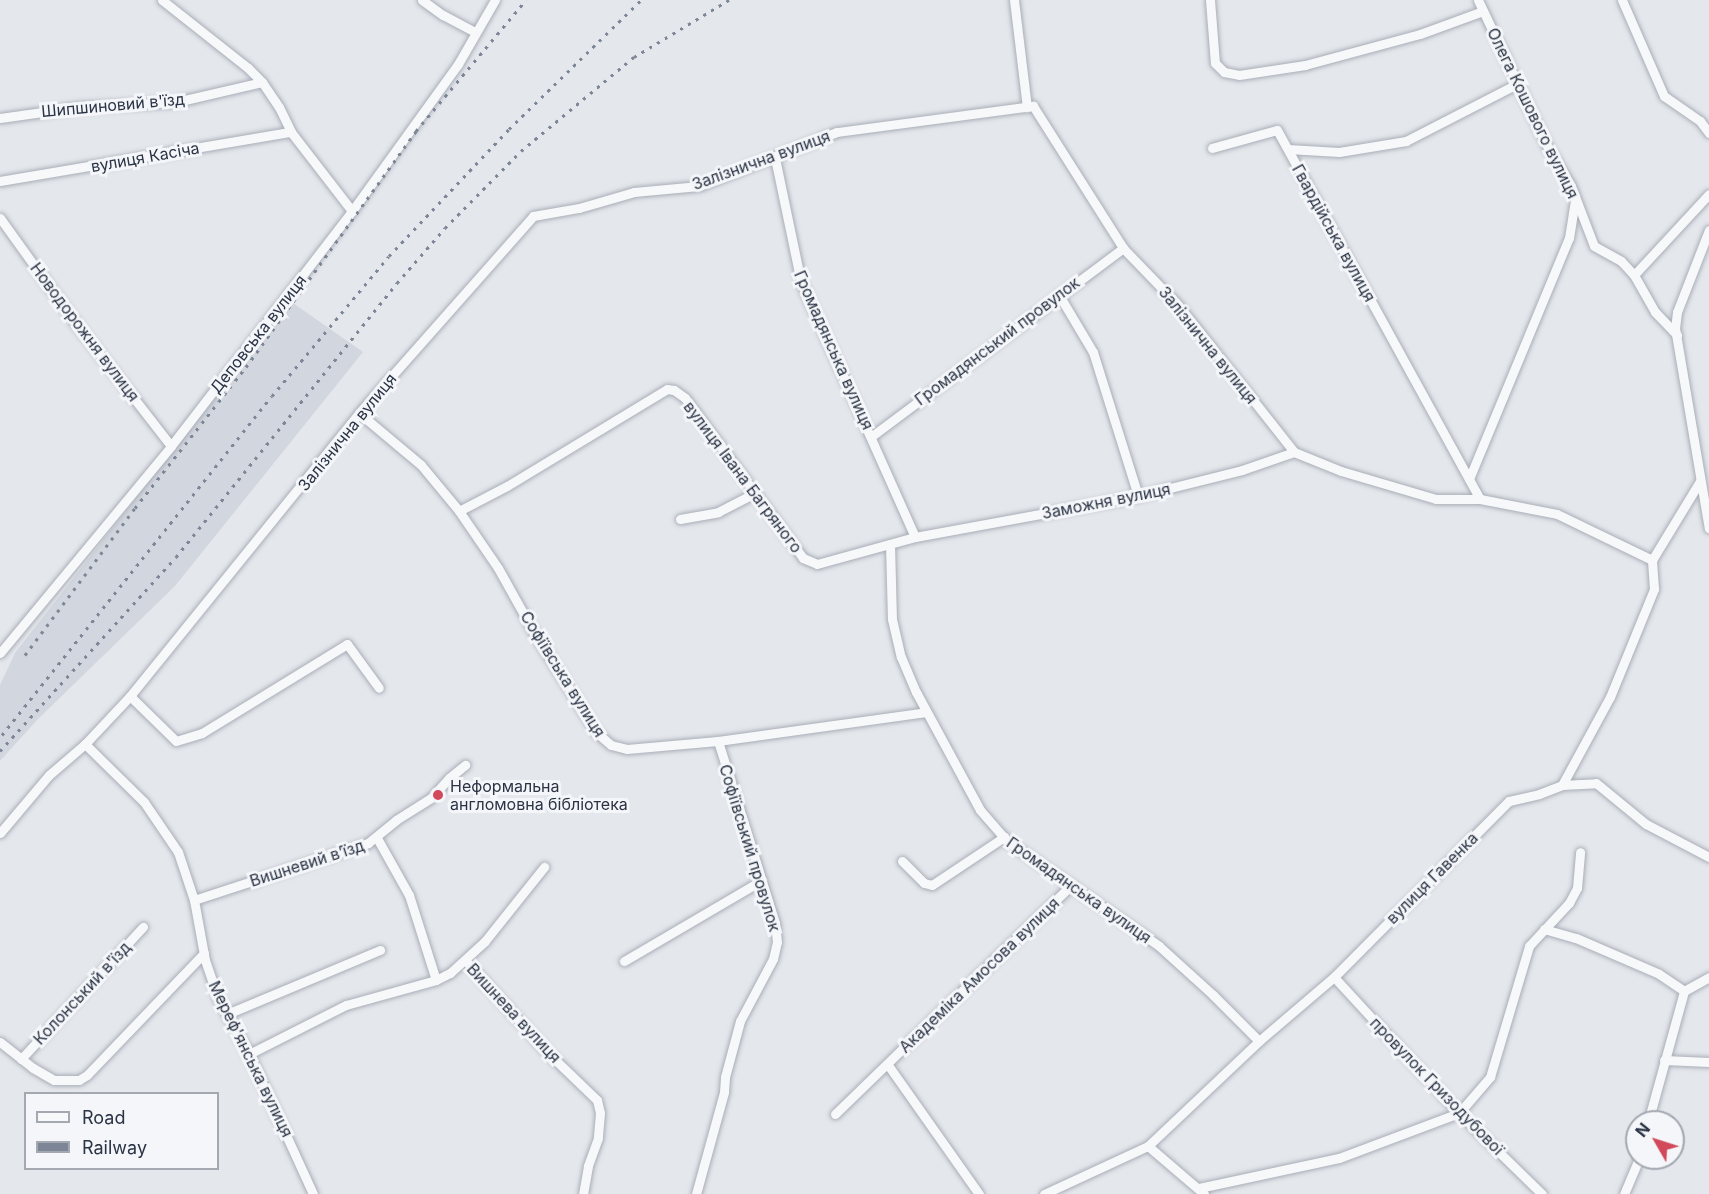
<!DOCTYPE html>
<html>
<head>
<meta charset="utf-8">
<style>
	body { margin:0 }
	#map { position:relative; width:1709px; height:1194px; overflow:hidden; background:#e4e7ec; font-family:Inter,sans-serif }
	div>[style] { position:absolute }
	.built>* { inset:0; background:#d2d6de }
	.roads { filter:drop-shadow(0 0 2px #a9aeb7) drop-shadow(0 0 2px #a9aeb7) }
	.street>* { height:9px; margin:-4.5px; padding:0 4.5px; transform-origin:4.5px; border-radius:4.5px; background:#f7f8fa }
	.rail>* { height:3px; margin-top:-1.5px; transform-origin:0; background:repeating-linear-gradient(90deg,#7d8696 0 3px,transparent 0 9px) }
	.dots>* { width:16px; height:16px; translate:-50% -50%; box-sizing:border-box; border:3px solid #f4f6f9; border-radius:50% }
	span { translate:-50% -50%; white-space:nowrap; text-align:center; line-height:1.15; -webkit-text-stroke:6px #f4f6f9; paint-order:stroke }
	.street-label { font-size:16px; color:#2b3445 }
	.poi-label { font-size:16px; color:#2b3445 }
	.left { translate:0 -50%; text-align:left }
	.legend { position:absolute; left:24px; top:1092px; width:195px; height:78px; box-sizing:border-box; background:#f4f6f9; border:2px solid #a4a8b1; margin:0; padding:8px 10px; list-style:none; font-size:18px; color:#2b3445 }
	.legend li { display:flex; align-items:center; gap:12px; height:30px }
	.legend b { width:30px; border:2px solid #a4a8b1 }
	.north { position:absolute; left:1625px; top:1110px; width:60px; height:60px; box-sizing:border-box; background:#f4f6f9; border:2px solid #a4a8b1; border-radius:50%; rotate:309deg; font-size:16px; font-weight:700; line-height:24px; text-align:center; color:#2b3445 }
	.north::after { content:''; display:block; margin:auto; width:21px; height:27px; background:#d1495b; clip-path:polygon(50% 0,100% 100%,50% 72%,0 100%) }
</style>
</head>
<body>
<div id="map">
	<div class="built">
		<i style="clip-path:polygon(290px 301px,363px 352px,175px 586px,37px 720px,0 761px,0 685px,15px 653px)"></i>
	</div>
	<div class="roads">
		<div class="street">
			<i style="left:162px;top:0;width:110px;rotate:38.3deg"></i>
			<i style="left:248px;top:68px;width:20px;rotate:45deg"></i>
			<i style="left:262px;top:82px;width:30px;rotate:56deg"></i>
			<i style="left:279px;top:107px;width:28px;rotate:64deg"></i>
			<i style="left:291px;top:132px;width:100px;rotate:52.3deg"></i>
			<i style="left:422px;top:0;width:26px;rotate:36deg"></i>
			<i style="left:443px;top:15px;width:36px;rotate:28deg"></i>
			<i style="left:1014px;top:0;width:108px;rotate:83.1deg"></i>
			<i style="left:1210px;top:0;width:63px;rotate:85.5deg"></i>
			<i style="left:1215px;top:63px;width:13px;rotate:45deg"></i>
			<i style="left:1224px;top:72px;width:15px;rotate:11deg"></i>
			<i style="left:1239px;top:75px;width:67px;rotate:-8.6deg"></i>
			<i style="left:1305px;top:65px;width:119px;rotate:-15.1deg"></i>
			<i style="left:1420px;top:34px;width:67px;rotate:-20.1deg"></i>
			<i style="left:1478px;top:0;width:159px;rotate:64.7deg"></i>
			<i style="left:1546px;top:144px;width:49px;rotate:59.2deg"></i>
			<i style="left:1571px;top:186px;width:64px;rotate:69deg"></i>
			<i style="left:1594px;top:246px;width:31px;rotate:29deg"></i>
			<i style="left:1621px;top:261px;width:19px;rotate:47deg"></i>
			<i style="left:1634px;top:275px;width:43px;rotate:60.4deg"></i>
			<i style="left:1655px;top:312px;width:32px;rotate:46deg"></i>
			<i style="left:1622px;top:0;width:105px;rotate:66.4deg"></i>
			<i style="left:1664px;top:96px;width:44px;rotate:34.8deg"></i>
			<i style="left:1700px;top:121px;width:15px;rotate:53deg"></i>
			<i style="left:0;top:118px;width:79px;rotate:-8deg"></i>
			<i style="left:78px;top:107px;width:98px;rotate:-2.9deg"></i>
			<i style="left:176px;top:102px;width:88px;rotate:-13.1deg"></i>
			<i style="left:1212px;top:148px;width:67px;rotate:-15.5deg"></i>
			<i style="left:1277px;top:130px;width:421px;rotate:61.2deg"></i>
			<i style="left:1288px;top:149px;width:51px;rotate:3.4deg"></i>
			<i style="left:1339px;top:152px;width:68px;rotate:-9.3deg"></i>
			<i style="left:1406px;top:141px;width:125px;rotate:-27.2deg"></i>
			<i style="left:775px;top:158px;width:127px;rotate:78.2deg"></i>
			<i style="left:801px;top:282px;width:279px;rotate:65.9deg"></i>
			<i style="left:0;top:181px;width:295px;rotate:-9.6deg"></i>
			<i style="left:0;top:218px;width:127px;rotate:54.3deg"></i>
			<i style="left:74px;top:321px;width:158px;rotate:52.2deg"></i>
			<i style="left:1709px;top:230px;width:88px;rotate:111.3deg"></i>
			<i style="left:1677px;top:312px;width:16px;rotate:97deg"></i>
			<i style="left:1675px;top:328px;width:203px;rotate:80.4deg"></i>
			<i style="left:1634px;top:275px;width:110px;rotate:-47.2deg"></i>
			<i style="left:1059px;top:295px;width:66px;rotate:59.2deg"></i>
			<i style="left:1093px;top:352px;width:151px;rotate:72.6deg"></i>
			<i style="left:359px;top:413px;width:81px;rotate:40deg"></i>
			<i style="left:421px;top:465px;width:60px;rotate:50.4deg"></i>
			<i style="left:459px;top:511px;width:69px;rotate:55.6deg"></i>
			<i style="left:498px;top:568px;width:72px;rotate:60.9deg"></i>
			<i style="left:533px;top:631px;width:119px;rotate:58deg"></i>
			<i style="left:596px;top:732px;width:20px;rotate:41deg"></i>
			<i style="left:611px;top:745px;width:16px;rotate:14deg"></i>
			<i style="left:627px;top:749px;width:91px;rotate:-5deg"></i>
			<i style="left:718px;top:741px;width:210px;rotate:-7.9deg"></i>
			<i style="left:872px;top:436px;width:314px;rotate:-36.8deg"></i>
			<i style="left:1294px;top:452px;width:51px;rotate:22deg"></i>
			<i style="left:1341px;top:471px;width:99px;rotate:16.4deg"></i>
			<i style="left:1436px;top:499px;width:44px"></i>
			<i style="left:1480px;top:499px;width:78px;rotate:11deg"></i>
			<i style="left:1557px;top:514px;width:106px;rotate:25.8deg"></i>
			<i style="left:1469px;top:479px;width:261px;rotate:-67.5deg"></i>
			<i style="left:1569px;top:238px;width:37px;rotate:-81deg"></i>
			<i style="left:459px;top:511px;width:54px;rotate:-27.5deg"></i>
			<i style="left:507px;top:486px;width:187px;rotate:-31.2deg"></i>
			<i style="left:667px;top:389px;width:7px;rotate:8deg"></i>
			<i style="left:674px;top:390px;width:14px;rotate:36deg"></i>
			<i style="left:685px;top:398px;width:199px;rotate:53.6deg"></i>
			<i style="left:803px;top:558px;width:15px;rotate:23deg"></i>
			<i style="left:817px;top:564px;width:102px;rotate:-15.4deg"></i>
			<i style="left:915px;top:537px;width:227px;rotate:-10.4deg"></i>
			<i style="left:1138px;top:496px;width:107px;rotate:-14deg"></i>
			<i style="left:1242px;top:470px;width:55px;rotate:-19.1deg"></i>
			<i style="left:680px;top:519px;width:39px;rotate:-10deg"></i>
			<i style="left:718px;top:512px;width:42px;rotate:-27.2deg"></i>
			<i style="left:890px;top:544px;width:75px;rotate:88.5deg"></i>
			<i style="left:892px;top:619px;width:39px;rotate:77deg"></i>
			<i style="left:901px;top:657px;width:38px;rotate:67deg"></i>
			<i style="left:916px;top:692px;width:134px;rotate:61.5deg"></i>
			<i style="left:980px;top:810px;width:41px;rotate:48.9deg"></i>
			<i style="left:1007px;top:841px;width:185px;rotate:34.6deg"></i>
			<i style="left:1159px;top:946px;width:73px;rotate:42.2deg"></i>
			<i style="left:1213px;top:995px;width:65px;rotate:45deg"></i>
			<i style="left:0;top:653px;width:268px;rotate:-50.4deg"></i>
			<i style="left:171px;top:446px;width:297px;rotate:-52.4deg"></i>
			<i style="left:352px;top:211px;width:181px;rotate:-54.2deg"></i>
			<i style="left:458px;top:64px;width:74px;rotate:-60deg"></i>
			<i style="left:130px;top:696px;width:64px;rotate:44.4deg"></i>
			<i style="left:176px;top:741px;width:27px;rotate:-17deg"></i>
			<i style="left:202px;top:733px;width:170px;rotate:-31.5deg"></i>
			<i style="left:347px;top:644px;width:54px;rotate:54deg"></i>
			<i style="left:85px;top:744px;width:83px;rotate:44.5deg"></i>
			<i style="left:144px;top:802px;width:60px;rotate:55.8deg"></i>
			<i style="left:178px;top:852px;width:51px;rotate:71.6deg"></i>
			<i style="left:194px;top:900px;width:61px;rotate:79.6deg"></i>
			<i style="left:205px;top:960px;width:40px;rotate:71.1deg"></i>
			<i style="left:218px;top:998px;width:64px;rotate:61deg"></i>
			<i style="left:249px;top:1054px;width:154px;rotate:65.4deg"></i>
			<i style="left:1562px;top:785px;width:34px;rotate:-3deg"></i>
			<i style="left:1596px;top:783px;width:65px;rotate:39.4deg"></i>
			<i style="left:1646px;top:824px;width:71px;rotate:27.6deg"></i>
			<i style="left:0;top:833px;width:76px;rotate:-49.8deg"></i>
			<i style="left:49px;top:775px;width:48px;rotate:-40.7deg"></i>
			<i style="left:85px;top:744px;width:66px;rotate:-46.8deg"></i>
			<i style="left:130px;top:696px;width:364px;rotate:-51deg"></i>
			<i style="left:359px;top:413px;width:263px;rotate:-48.5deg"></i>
			<i style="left:533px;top:216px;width:47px;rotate:-9.9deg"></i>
			<i style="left:579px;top:208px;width:57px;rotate:-16.2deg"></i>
			<i style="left:634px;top:192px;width:65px;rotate:-5.3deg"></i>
			<i style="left:699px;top:186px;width:148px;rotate:-21.4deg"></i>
			<i style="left:837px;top:132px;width:198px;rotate:-7.6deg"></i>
			<i style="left:1033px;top:106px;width:168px;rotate:57.6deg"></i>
			<i style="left:1123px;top:248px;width:79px;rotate:46deg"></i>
			<i style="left:1178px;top:305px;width:187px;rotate:51.7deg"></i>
			<i style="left:377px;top:838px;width:65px;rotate:60.7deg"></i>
			<i style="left:409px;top:895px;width:89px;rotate:72.4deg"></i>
			<i style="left:902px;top:861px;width:31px;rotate:45deg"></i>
			<i style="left:924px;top:883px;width:8px;rotate:14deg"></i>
			<i style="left:932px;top:885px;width:87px;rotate:-33.7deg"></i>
			<i style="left:194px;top:900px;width:183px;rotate:-18.1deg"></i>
			<i style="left:368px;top:843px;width:36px;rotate:-39deg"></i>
			<i style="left:396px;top:820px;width:41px;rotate:-32.2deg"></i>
			<i style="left:431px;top:798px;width:27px;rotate:-48deg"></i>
			<i style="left:449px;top:778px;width:21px;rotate:-39deg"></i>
			<i style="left:1544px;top:929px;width:33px;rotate:16deg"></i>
			<i style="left:1576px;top:938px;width:90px;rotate:23.4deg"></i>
			<i style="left:1659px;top:974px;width:30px;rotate:34deg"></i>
			<i style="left:465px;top:960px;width:122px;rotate:48.3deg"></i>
			<i style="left:546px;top:1051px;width:71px;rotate:43.9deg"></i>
			<i style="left:597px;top:1100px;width:13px;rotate:77deg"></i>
			<i style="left:600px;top:1113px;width:25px;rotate:95deg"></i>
			<i style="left:598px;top:1138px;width:30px;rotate:110deg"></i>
			<i style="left:588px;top:1166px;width:28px;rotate:100deg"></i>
			<i style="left:624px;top:961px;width:160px;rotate:-30.4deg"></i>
			<i style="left:1334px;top:977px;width:185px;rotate:47.4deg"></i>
			<i style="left:1459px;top:1113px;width:116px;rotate:44.3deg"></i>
			<i style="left:227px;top:1014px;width:166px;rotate:-22.7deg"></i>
			<i style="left:0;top:1042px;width:42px;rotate:38.2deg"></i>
			<i style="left:33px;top:1068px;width:24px;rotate:30deg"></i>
			<i style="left:54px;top:1080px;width:25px"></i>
			<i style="left:79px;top:1080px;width:9px;rotate:-32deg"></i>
			<i style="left:87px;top:1075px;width:169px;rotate:-46.2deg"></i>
			<i style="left:249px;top:1054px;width:109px;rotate:-26.8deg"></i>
			<i style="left:346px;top:1005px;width:93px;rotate:-15.5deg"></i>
			<i style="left:436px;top:980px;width:16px;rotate:-27deg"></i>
			<i style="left:450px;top:973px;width:47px;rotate:-42.4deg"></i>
			<i style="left:485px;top:941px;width:95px;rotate:-51.4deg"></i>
			<i style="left:21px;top:1059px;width:180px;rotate:-47.3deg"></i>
			<i style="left:1664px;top:1060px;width:45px;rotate:2.5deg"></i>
			<i style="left:888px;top:1065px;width:158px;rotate:54.8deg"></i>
			<i style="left:835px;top:1114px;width:329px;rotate:-44.1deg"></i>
			<i style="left:1648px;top:1122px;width:136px;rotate:-74.6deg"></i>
			<i style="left:1684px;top:991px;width:29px;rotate:-29deg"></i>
			<i style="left:1148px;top:1146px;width:74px;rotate:40.6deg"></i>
			<i style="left:1199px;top:1188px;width:143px;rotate:-12.1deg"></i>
			<i style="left:1339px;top:1158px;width:128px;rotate:-20.6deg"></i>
			<i style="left:1459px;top:1113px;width:48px;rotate:-49.3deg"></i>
			<i style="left:1490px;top:1077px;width:137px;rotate:-73.4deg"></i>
			<i style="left:1529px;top:946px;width:59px;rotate:-47.1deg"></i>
			<i style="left:1569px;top:903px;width:17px;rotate:-62deg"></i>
			<i style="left:1577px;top:888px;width:36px;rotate:-85deg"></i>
			<i style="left:696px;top:1194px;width:106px;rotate:-74.6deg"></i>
			<i style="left:724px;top:1092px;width:15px;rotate:-86deg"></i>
			<i style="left:725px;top:1077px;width:58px;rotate:-75deg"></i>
			<i style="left:740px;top:1021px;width:70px;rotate:-62deg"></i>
			<i style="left:773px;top:959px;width:17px;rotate:-77deg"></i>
			<i style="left:777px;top:942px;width:19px;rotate:-96deg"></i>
			<i style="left:775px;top:923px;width:191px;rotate:-107.4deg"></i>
			<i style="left:1044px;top:1194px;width:115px;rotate:-24.8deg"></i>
			<i style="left:1148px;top:1146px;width:153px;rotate:-43.4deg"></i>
			<i style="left:1259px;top:1041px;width:99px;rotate:-40.5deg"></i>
			<i style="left:1334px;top:977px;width:248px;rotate:-45.2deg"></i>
			<i style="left:1509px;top:801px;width:31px;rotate:-13deg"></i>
			<i style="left:1539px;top:794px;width:25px;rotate:-21deg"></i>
			<i style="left:1562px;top:785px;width:100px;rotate:-61.4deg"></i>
			<i style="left:1610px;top:697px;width:117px;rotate:-67.8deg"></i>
			<i style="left:1654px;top:589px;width:29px;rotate:-94deg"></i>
			<i style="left:1652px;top:560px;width:92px;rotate:-58.7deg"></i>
			<i style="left:1624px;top:1194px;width:39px;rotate:-67deg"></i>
		</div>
	</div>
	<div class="rail">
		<i style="left:25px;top:655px;width:184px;rotate:-53.2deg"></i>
		<i style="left:135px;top:508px;width:179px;rotate:-51.8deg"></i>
		<i style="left:246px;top:367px;width:291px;rotate:-54.2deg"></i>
		<i style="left:416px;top:131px;width:171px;rotate:-50deg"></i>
		<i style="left:2px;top:735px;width:433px;rotate:-51.5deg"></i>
		<i style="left:272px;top:396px;width:182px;rotate:-50.1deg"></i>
		<i style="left:389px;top:256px;width:175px;rotate:-46.6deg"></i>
		<i style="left:509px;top:129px;width:185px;rotate:-44.3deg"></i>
		<i style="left:0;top:751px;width:262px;rotate:-47.8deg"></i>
		<i style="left:176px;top:557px;width:352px;rotate:-51.1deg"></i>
		<i style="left:397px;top:283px;width:73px;rotate:-48.9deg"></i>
		<i style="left:445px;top:228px;width:108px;rotate:-45.4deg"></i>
		<i style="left:521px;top:151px;width:147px;rotate:-39.8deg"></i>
		<i style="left:634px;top:57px;width:111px;rotate:-31deg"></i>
	</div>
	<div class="dots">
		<i style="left:438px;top:795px;background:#d1495b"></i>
	</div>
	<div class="street-label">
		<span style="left:113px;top:105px;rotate:-5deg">Шипшиновий в'їзд</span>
		<span style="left:1533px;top:113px;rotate:64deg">Олега Кошового вулиця</span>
		<span style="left:145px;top:157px;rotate:-10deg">вулиця Касіча</span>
		<span style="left:761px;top:160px;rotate:-20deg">Залізнична вулиця</span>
		<span style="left:1334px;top:233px;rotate:61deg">Гвардійська вулиця</span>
		<span style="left:85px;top:332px;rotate:53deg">Новодорожня вулиця</span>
		<span style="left:258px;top:334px;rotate:-52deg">Деповська вулиця</span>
		<span style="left:997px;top:341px;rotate:-37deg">Громадянський провулок</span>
		<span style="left:1208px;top:345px;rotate:51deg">Залізнична вулиця</span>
		<span style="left:834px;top:350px;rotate:66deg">Громадянська вулиця</span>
		<span style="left:347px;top:432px;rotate:-51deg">Залізнична вулиця</span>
		<span style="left:743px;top:477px;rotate:53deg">вулиця Івана Багряного</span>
		<span style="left:1106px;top:501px;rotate:-11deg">Заможня вулиця</span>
		<span style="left:563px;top:674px;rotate:58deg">Софіївська вулиця</span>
		<span style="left:750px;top:848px;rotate:73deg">Софіївський провулок</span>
		<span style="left:307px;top:863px;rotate:-18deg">Вишневий в’їзд</span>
		<span style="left:1432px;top:878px;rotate:-45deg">вулиця Гавенка</span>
		<span style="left:1079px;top:890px;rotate:35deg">Громадянська вулиця</span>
		<span style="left:979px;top:975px;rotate:-44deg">Академіка Амосова вулиця</span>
		<span style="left:82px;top:993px;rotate:-47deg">Колонський в'їзд</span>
		<span style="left:514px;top:1013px;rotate:47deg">Вишнева вулиця</span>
		<span style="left:251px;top:1059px;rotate:64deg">Мереф'янська вулиця</span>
		<span style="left:1437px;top:1086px;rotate:46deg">провулок Гризодубової</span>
	</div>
	<div class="poi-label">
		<span class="left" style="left:450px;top:795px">Неформальна<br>англомовна бібліотека</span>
	</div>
	<ul class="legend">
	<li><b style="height:8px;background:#f7f8fa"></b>Road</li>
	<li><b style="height:8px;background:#7d8696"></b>Railway</li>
	</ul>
	<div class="north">N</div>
</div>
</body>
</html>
